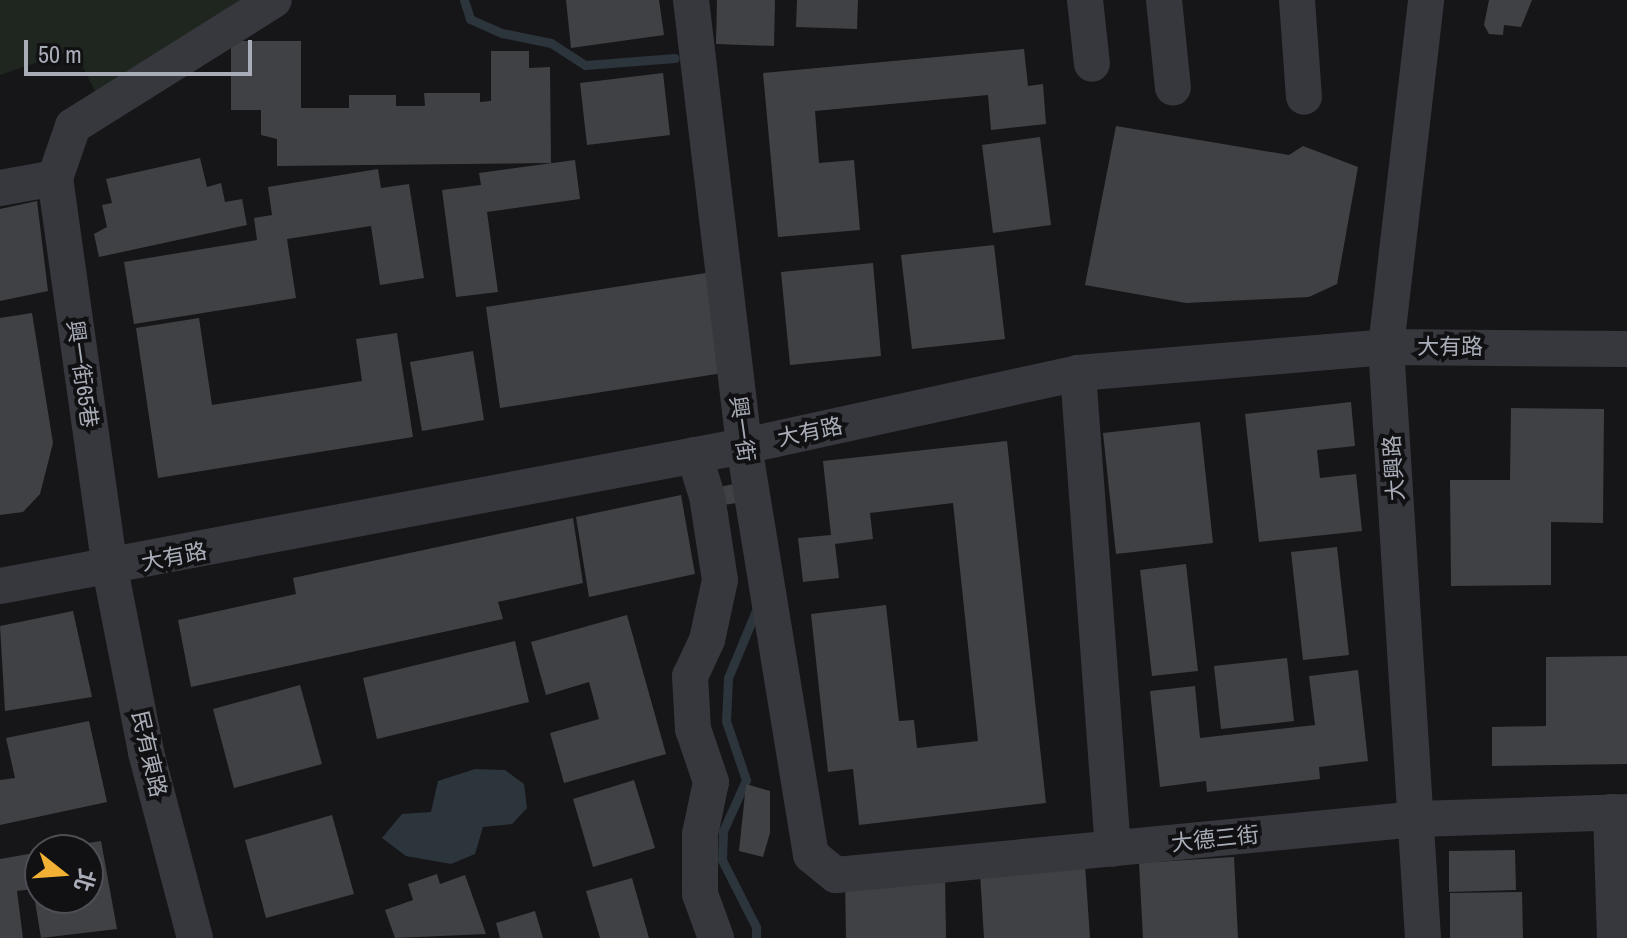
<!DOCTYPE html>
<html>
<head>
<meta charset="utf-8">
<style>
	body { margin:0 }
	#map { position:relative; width:1627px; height:938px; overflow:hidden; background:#161618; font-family:"Archivo Narrow","Noto Sans TC",sans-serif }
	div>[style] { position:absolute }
	.green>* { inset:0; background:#1e261f }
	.water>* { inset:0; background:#2c353c }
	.stream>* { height:9px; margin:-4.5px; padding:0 4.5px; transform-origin:4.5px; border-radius:4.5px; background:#2c353c }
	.building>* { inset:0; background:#404145 }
	.minor>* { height:36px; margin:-18px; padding:0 18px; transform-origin:18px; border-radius:18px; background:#37383d }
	span { translate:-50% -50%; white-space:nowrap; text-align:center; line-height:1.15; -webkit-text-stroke:8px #111113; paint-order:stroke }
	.street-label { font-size:22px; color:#a8adb8 }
	.north { position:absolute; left:24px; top:834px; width:80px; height:80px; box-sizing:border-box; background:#111113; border:2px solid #4d4f55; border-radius:50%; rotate:107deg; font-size:22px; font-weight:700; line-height:32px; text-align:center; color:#a8adb8 }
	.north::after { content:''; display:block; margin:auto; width:28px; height:36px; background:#f2b134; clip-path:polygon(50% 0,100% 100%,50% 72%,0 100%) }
	.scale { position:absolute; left:24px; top:40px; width:228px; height:36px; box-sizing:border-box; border:4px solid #a8adb8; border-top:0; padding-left:10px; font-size:24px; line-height:28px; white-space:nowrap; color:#a8adb8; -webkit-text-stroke:6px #111113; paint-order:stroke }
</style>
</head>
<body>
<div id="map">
	<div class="green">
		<i style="clip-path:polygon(0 0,248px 0,96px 93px,74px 50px,0 75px)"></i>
	</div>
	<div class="water">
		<i style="clip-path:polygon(475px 769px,505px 770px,524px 784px,527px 808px,512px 824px,483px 827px,475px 854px,451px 864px,406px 856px,382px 838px,402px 814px,431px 812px,438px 781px)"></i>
	</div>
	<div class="stream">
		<i style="left:464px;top:0;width:20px;rotate:72deg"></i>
		<i style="left:470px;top:19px;width:35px;rotate:24deg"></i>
		<i style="left:502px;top:33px;width:50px;rotate:11.5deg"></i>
		<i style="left:551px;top:43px;width:40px;rotate:32.9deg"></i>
		<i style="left:585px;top:65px;width:90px;rotate:-4.4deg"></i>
		<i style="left:756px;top:938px;width:11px;rotate:-90deg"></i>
		<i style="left:756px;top:927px;width:75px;rotate:-116.9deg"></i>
		<i style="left:722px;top:860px;width:29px;rotate:-88deg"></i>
		<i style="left:723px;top:831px;width:56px;rotate:-65.7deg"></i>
		<i style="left:746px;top:780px;width:62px;rotate:-108.7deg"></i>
		<i style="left:726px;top:721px;width:43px;rotate:-87.3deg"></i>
		<i style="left:728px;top:678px;width:76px;rotate:-67.5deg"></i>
	</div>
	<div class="building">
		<i style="clip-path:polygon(566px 0,659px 0,664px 35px,571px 48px)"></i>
		<i style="clip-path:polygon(717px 0,775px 0,774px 46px,716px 44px)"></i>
		<i style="clip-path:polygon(797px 0,858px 0,857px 29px,796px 27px)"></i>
		<i style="clip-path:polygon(1489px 0,1532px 0,1521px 27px,1504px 25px,1503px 35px,1489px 34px,1484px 25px)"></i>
		<i style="clip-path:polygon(231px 41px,301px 41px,301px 108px,349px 108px,349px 95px,396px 95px,396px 106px,425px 106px,424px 93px,480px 93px,480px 102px,491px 101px,491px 51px,529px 51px,529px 68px,550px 67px,551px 163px,277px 166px,277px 139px,261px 135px,261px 110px,231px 110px)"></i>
		<i style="clip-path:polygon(1024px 49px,1028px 86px,1043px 84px,1046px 124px,991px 130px,988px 95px,815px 111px,819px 163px,854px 160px,860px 230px,778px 237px,763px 73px)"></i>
		<i style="clip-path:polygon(663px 73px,670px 135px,587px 145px,580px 83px)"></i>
		<i style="clip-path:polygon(1116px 126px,1289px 155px,1303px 146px,1358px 167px,1337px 284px,1309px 297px,1186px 303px,1085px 285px)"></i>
		<i style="clip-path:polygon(1040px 137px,1051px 225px,993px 233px,982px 145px)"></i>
		<i style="clip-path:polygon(200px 158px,207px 187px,221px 183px,225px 202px,242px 199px,247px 225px,99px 257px,94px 234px,107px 227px,102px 205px,112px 203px,106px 179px)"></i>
		<i style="clip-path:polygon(575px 160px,580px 199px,487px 212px,498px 292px,456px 297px,442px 190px,481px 185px,479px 173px)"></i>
		<i style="clip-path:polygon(378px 169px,381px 188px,409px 184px,424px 278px,380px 285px,371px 226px,287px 239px,296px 298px,134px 324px,124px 262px,257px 240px,254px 218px,272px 215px,268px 187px)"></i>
		<i style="clip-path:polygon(37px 201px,48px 291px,0 301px,0 209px)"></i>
		<i style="clip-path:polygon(994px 245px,1005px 339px,912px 349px,901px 255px)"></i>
		<i style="clip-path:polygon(873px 263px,881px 356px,790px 365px,781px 272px)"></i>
		<i style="clip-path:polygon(706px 273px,723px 373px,500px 408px,486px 307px)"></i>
		<i style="clip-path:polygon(32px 313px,53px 443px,40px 494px,23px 512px,0 515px,0 318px)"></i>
		<i style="clip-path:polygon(199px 318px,212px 405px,362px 381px,356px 339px,397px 333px,413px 437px,158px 478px,136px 328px)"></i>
		<i style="clip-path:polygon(473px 351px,484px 420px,422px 431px,410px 362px)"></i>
		<i style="clip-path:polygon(1351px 402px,1355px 446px,1317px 450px,1320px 478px,1356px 474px,1362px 531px,1259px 542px,1245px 414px)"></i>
		<i style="clip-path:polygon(1511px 408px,1604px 409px,1603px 523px,1551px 522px,1551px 585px,1451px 586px,1450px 480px,1510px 480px)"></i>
		<i style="clip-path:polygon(1200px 422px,1213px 543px,1116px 554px,1103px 433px)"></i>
		<i style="clip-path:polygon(1007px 441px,1046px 803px,859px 825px,853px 769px,828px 772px,811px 614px,886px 605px,899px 721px,914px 720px,917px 748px,978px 741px,953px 503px,870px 513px,873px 539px,835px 544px,839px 578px,803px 582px,798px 538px,831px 535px,823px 461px)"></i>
		<i style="clip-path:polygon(738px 483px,742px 502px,718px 506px,715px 488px)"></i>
		<i style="clip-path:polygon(681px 495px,695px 574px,589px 597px,576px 517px)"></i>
		<i style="clip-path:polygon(573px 518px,583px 583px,498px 602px,503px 619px,191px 687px,178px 620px,296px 594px,293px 578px)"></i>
		<i style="clip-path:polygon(1337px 547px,1349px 655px,1303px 660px,1291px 552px)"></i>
		<i style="clip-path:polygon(1186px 564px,1198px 671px,1152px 676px,1140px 570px)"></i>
		<i style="clip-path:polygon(73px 611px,92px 697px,5px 711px,0 626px)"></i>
		<i style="clip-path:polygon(627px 615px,666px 754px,564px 783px,550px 733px,599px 719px,589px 682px,546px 695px,531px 642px)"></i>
		<i style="clip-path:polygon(515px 641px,529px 702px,377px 739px,363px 678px)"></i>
		<i style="clip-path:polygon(1627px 656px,1627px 764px,1492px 766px,1492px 727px,1546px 726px,1546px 657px)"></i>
		<i style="clip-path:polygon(1287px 658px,1294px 721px,1221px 729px,1214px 666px)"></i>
		<i style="clip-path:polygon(1358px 670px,1368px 761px,1319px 767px,1320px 779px,1207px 792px,1206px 781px,1160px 787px,1150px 691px,1195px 686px,1200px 738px,1315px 725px,1309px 676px)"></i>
		<i style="clip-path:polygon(300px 685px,322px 764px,234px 788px,213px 709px)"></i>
		<i style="clip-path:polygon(89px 721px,107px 802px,0 825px,0 780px,15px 778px,6px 738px)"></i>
		<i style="clip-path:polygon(634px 780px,655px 848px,593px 867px,573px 799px)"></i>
		<i style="clip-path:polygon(746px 784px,770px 791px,770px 833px,763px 857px,739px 851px)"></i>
		<i style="clip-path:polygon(332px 815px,354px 894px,266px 918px,245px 840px)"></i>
		<i style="clip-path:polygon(101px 841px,117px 929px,41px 938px,33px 889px,17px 891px,23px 938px,0 938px,0 859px,40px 852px,40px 898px,88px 898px,88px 850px,58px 848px)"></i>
		<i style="clip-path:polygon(1515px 850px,1516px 890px,1449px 892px,1449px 851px)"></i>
		<i style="clip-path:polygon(1234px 857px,1238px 938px,1143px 938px,1139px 863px)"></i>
		<i style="clip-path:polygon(1085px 865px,1090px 938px,984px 938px,980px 873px)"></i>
		<i style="clip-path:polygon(437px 874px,440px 884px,465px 875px,486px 934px,395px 938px,385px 910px,413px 900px,408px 884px)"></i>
		<i style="clip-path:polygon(945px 874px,946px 938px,846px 938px,845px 876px)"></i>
		<i style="clip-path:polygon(632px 878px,649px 938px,600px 938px,586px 891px)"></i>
		<i style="clip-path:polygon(1522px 892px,1523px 938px,1450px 938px,1450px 893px)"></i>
		<i style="clip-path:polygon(535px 911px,543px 938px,500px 938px,496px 923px)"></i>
	</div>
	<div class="minor">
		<i style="left:691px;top:0;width:449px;rotate:83.2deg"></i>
		<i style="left:744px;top:446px;width:414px;rotate:80.7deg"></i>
		<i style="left:811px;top:855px;width:32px;rotate:39deg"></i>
		<i style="left:836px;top:875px;width:585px;rotate:-5.5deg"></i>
		<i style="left:1418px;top:819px;width:209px;rotate:-1.9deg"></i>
		<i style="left:1085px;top:0;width:64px;rotate:83.8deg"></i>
		<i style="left:1164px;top:0;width:88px;rotate:84.2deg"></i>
		<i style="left:1297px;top:0;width:97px;rotate:85.9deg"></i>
		<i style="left:0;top:188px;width:56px;rotate:-10.3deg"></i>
		<i style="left:1078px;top:373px;width:477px;rotate:85.8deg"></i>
		<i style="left:694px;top:455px;width:43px;rotate:72.4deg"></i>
		<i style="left:707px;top:496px;width:85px;rotate:81.2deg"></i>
		<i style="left:720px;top:580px;width:61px;rotate:102.2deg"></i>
		<i style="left:707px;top:640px;width:40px;rotate:115deg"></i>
		<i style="left:690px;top:676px;width:53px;rotate:86.8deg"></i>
		<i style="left:693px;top:729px;width:56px;rotate:71.2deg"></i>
		<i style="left:711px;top:782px;width:53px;rotate:101.9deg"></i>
		<i style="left:700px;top:834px;width:60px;rotate:90deg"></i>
		<i style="left:700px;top:894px;width:47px;rotate:70deg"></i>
		<i style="left:0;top:586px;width:757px;rotate:-10.66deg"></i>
		<i style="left:744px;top:446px;width:342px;rotate:-12.3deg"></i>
		<i style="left:1078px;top:373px;width:309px;rotate:-4.8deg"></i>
		<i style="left:1386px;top:347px;width:241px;rotate:0.5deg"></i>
		<i style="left:1611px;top:812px;width:126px;rotate:88.2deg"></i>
		<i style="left:195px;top:938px;width:192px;rotate:-104.8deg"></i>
		<i style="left:146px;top:752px;width:187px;rotate:-101.1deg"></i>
		<i style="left:110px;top:569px;width:395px;rotate:-98deg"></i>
		<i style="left:55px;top:178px;width:55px;rotate:-70.9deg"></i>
		<i style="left:73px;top:126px;width:237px;rotate:-32.1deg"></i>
		<i style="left:1423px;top:938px;width:592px;rotate:-93.58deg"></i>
		<i style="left:1386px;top:347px;width:349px;rotate:-83.4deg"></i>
	</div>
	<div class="street-label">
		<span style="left:1450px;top:347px">大有路</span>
		<span style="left:82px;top:374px;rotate:82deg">興一街65巷</span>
		<span style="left:742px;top:429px;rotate:82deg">興一街</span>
		<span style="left:810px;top:432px;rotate:-12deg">大有路</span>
		<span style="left:1394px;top:468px;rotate:-94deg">大興路</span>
		<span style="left:174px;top:557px;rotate:-11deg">大有路</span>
		<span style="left:149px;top:754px;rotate:77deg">民有東路</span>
		<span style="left:1215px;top:839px;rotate:-6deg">大德三街</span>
	</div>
	<div class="north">北</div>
	<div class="scale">50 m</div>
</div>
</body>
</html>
